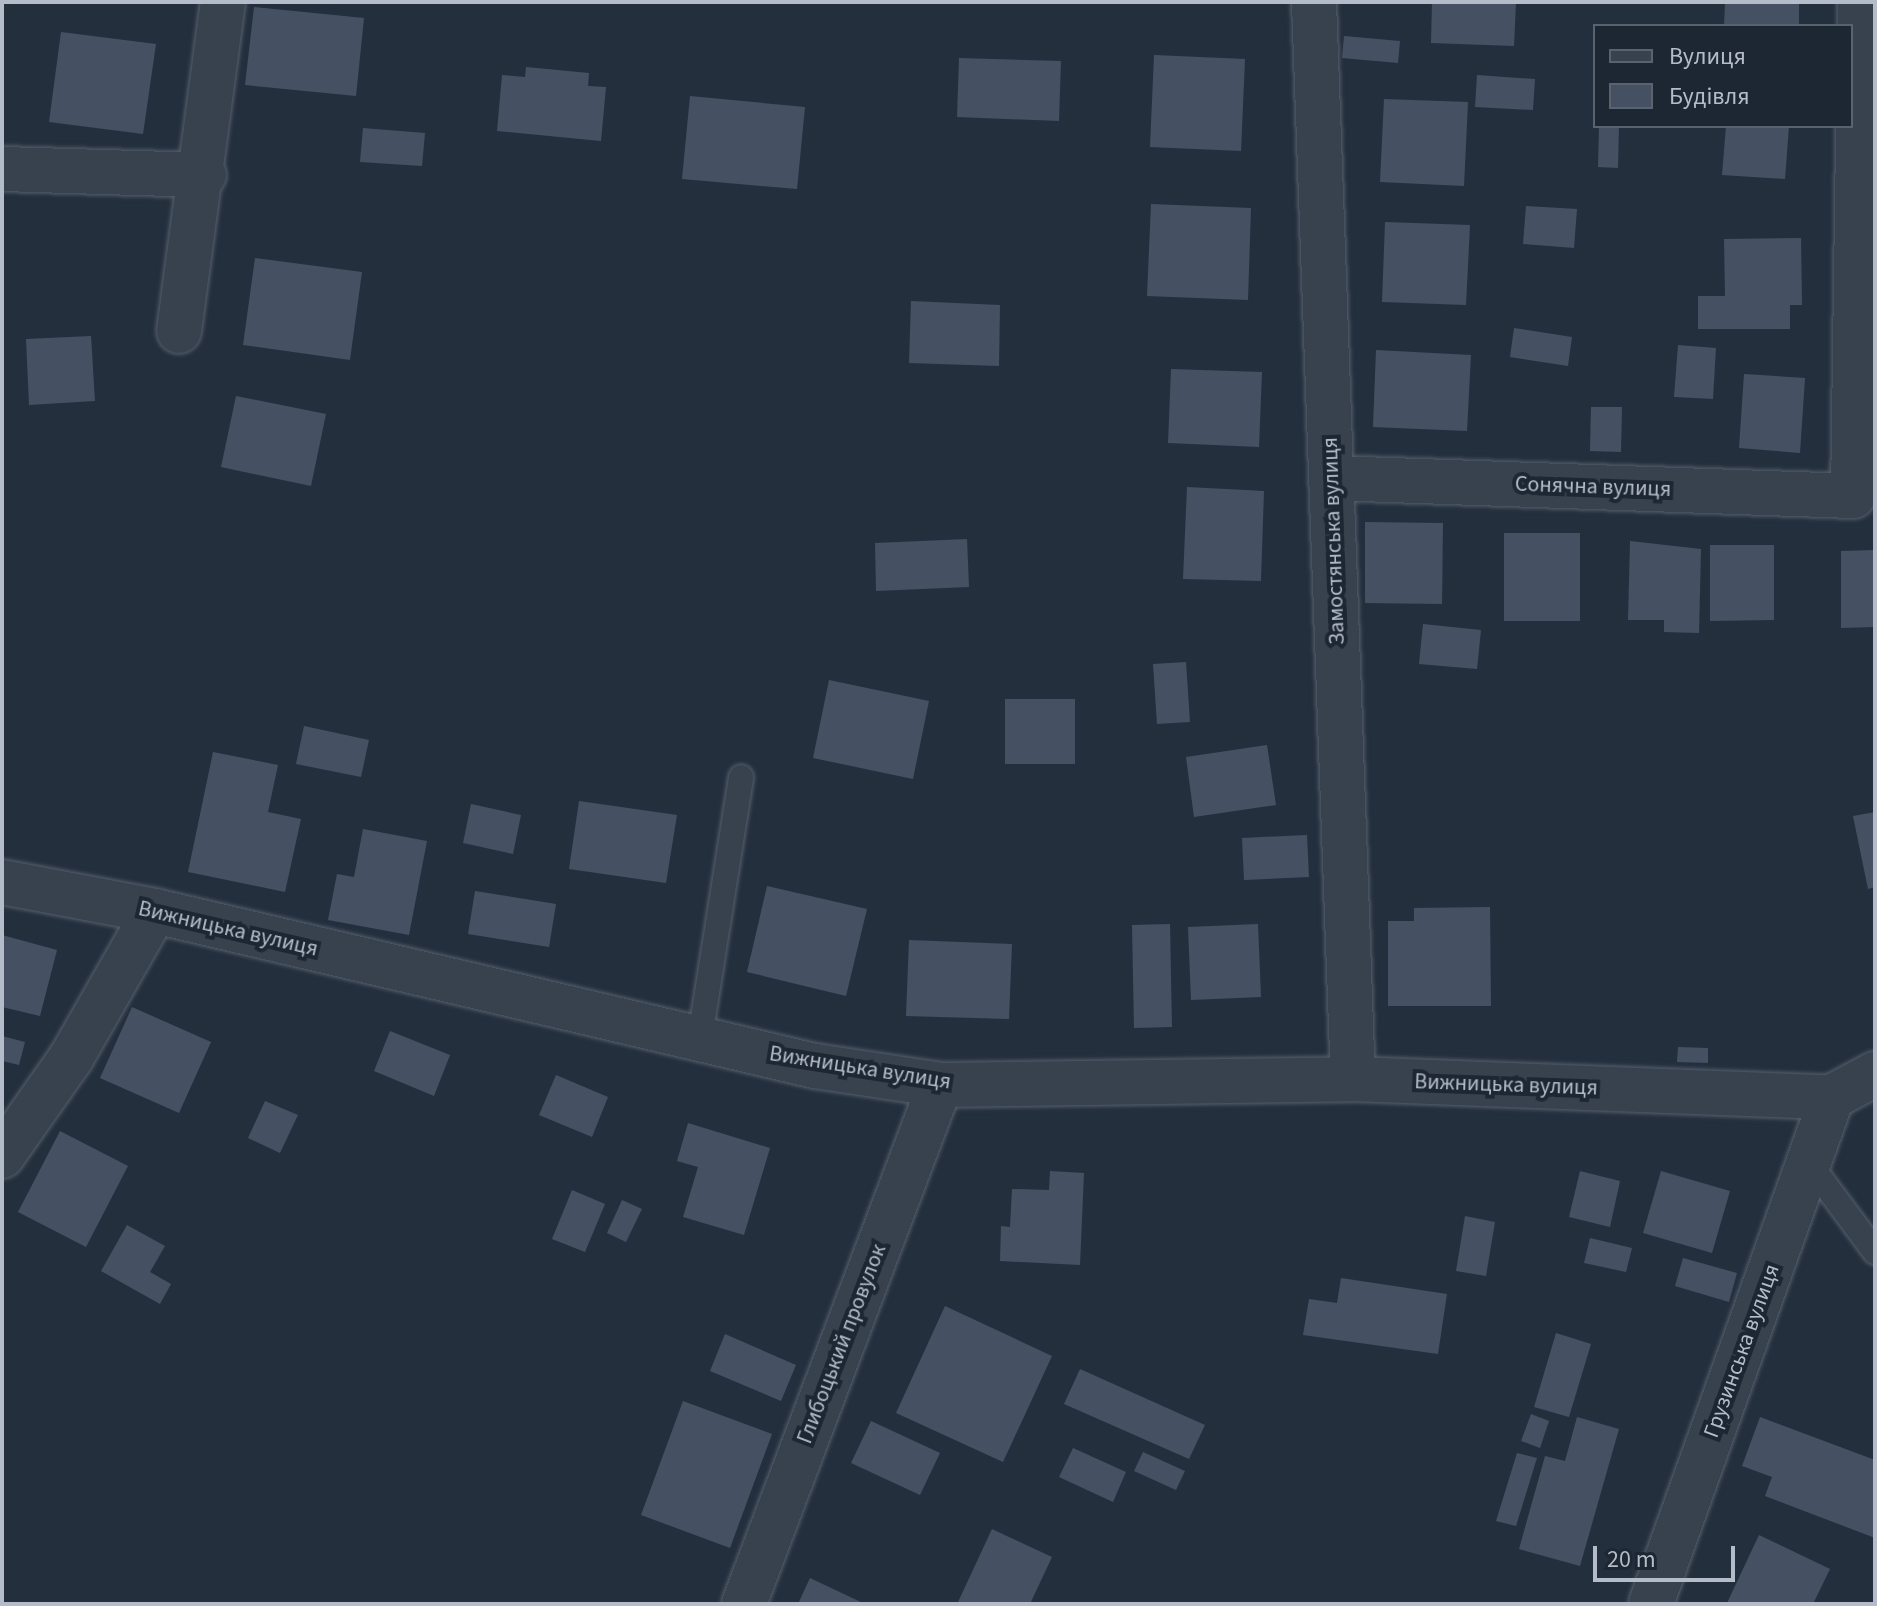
<!DOCTYPE html>
<html>
<head>
<meta charset="utf-8">
<style>
	body { margin:0 }
	#map { position:relative; width:1877px; height:1606px; overflow:hidden; background:#242f3e; font-family:"Source Sans 3",sans-serif }
	div>[style] { position:absolute }
	.building>* { inset:0; background:#455162 }
	.roads { filter:drop-shadow(0 0 2px #565f6c) drop-shadow(0 0 2px #565f6c) }
	.service>* { height:24px; margin:-12px; padding:0 12px; transform-origin:12px; border-radius:12px; background:#38414e }
	.minor>* { height:44px; margin:-22px; padding:0 22px; transform-origin:22px; border-radius:22px; background:#38414e }
	span { translate:-50% -50%; white-space:nowrap; text-align:center; line-height:1.15; -webkit-text-stroke:8px #1d2633; paint-order:stroke }
	.street-label { font-size:22px; color:#b4bcc9 }
	.frame { position:absolute; inset:0; border:4px solid #b4bcc9; pointer-events:none }
	.legend { position:absolute; left:1593px; top:24px; width:260px; height:104px; box-sizing:border-box; background:#1d2633; border:2px solid #59626f; margin:0; padding:10px 14px; list-style:none; font-size:24px; color:#b4bcc9 }
	.legend li { display:flex; align-items:center; gap:16px; height:40px }
	.legend b { width:40px; border:2px solid #59626f }
	.scale { position:absolute; left:1593px; top:1546px; width:142px; height:36px; box-sizing:border-box; border:4px solid #b4bcc9; border-top:0; padding-left:10px; font-size:24px; line-height:28px; white-space:nowrap; color:#b4bcc9; -webkit-text-stroke:6px #1d2633; paint-order:stroke }
</style>
</head>
<body>
<div id="map">
	<div class="building">
		<i style="clip-path:polygon(1432px 2px,1516px 2px,1514px 46px,1431px 43px)"></i>
		<i style="clip-path:polygon(1725px 3px,1799px 4px,1799px 26px,1724px 26px)"></i>
		<i style="clip-path:polygon(254px 7px,364px 18px,356px 96px,245px 85px)"></i>
		<i style="clip-path:polygon(61px 32px,156px 44px,143px 134px,49px 122px)"></i>
		<i style="clip-path:polygon(1344px 36px,1400px 41px,1398px 63px,1342px 58px)"></i>
		<i style="clip-path:polygon(1154px 55px,1245px 59px,1241px 151px,1150px 147px)"></i>
		<i style="clip-path:polygon(959px 58px,1061px 61px,1059px 121px,957px 117px)"></i>
		<i style="clip-path:polygon(526px 67px,589px 73px,588px 86px,606px 87px,601px 141px,497px 131px,502px 75px,525px 77px)"></i>
		<i style="clip-path:polygon(1477px 75px,1535px 79px,1533px 110px,1475px 107px)"></i>
		<i style="clip-path:polygon(690px 96px,805px 107px,797px 189px,682px 179px)"></i>
		<i style="clip-path:polygon(1384px 99px,1468px 102px,1464px 186px,1380px 182px)"></i>
		<i style="clip-path:polygon(1599px 126px,1619px 126px,1618px 168px,1598px 167px)"></i>
		<i style="clip-path:polygon(1726px 126px,1789px 126px,1785px 179px,1722px 175px)"></i>
		<i style="clip-path:polygon(363px 128px,425px 133px,422px 166px,360px 162px)"></i>
		<i style="clip-path:polygon(1151px 204px,1251px 208px,1248px 300px,1147px 296px)"></i>
		<i style="clip-path:polygon(1526px 206px,1577px 209px,1574px 248px,1523px 244px)"></i>
		<i style="clip-path:polygon(1385px 222px,1470px 225px,1466px 305px,1382px 302px)"></i>
		<i style="clip-path:polygon(1801px 238px,1802px 305px,1790px 305px,1790px 329px,1698px 329px,1698px 296px,1725px 296px,1724px 239px)"></i>
		<i style="clip-path:polygon(255px 258px,362px 272px,350px 360px,243px 345px)"></i>
		<i style="clip-path:polygon(911px 301px,1000px 305px,999px 366px,909px 363px)"></i>
		<i style="clip-path:polygon(1514px 328px,1572px 337px,1568px 366px,1510px 357px)"></i>
		<i style="clip-path:polygon(91px 336px,95px 401px,29px 405px,26px 339px)"></i>
		<i style="clip-path:polygon(1678px 345px,1716px 348px,1713px 399px,1674px 397px)"></i>
		<i style="clip-path:polygon(1376px 350px,1471px 355px,1467px 431px,1373px 427px)"></i>
		<i style="clip-path:polygon(1171px 369px,1262px 372px,1259px 447px,1168px 443px)"></i>
		<i style="clip-path:polygon(1744px 374px,1805px 378px,1800px 453px,1739px 448px)"></i>
		<i style="clip-path:polygon(236px 396px,326px 414px,311px 486px,221px 467px)"></i>
		<i style="clip-path:polygon(1591px 407px,1622px 407px,1621px 452px,1590px 451px)"></i>
		<i style="clip-path:polygon(1187px 487px,1264px 491px,1261px 581px,1183px 579px)"></i>
		<i style="clip-path:polygon(1365px 522px,1443px 523px,1442px 604px,1365px 603px)"></i>
		<i style="clip-path:polygon(1504px 533px,1580px 533px,1580px 621px,1504px 621px)"></i>
		<i style="clip-path:polygon(967px 539px,969px 587px,876px 591px,875px 543px)"></i>
		<i style="clip-path:polygon(1630px 541px,1701px 549px,1699px 633px,1664px 632px,1664px 620px,1628px 620px)"></i>
		<i style="clip-path:polygon(1710px 545px,1774px 545px,1774px 620px,1710px 621px)"></i>
		<i style="clip-path:polygon(1875px 550px,1875px 627px,1841px 628px,1841px 551px)"></i>
		<i style="clip-path:polygon(1423px 624px,1481px 630px,1477px 669px,1419px 664px)"></i>
		<i style="clip-path:polygon(1186px 662px,1190px 722px,1157px 724px,1153px 664px)"></i>
		<i style="clip-path:polygon(829px 680px,929px 701px,913px 779px,813px 758px)"></i>
		<i style="clip-path:polygon(1005px 699px,1075px 699px,1075px 764px,1005px 764px)"></i>
		<i style="clip-path:polygon(304px 726px,369px 740px,361px 777px,296px 764px)"></i>
		<i style="clip-path:polygon(1267px 745px,1276px 805px,1194px 817px,1186px 757px)"></i>
		<i style="clip-path:polygon(213px 752px,278px 765px,268px 812px,301px 819px,285px 892px,188px 872px)"></i>
		<i style="clip-path:polygon(579px 801px,677px 815px,666px 883px,569px 869px)"></i>
		<i style="clip-path:polygon(471px 804px,521px 815px,513px 854px,463px 843px)"></i>
		<i style="clip-path:polygon(1875px 812px,1875px 887px,1868px 889px,1853px 816px)"></i>
		<i style="clip-path:polygon(363px 829px,427px 841px,409px 935px,328px 920px,337px 874px,354px 877px)"></i>
		<i style="clip-path:polygon(1307px 835px,1309px 877px,1244px 880px,1242px 838px)"></i>
		<i style="clip-path:polygon(767px 886px,867px 909px,846px 996px,747px 972px)"></i>
		<i style="clip-path:polygon(475px 891px,556px 904px,549px 947px,468px 934px)"></i>
		<i style="clip-path:polygon(1490px 907px,1491px 1006px,1388px 1006px,1388px 921px,1414px 921px,1414px 908px)"></i>
		<i style="clip-path:polygon(1170px 924px,1172px 1027px,1134px 1028px,1132px 925px)"></i>
		<i style="clip-path:polygon(1258px 924px,1261px 997px,1191px 1000px,1188px 927px)"></i>
		<i style="clip-path:polygon(2px 935px,57px 950px,40px 1016px,2px 1007px)"></i>
		<i style="clip-path:polygon(909px 940px,1012px 944px,1009px 1019px,906px 1016px)"></i>
		<i style="clip-path:polygon(132px 1007px,211px 1042px,179px 1113px,100px 1078px)"></i>
		<i style="clip-path:polygon(390px 1031px,450px 1055px,434px 1096px,374px 1071px)"></i>
		<i style="clip-path:polygon(2px 1036px,25px 1042px,19px 1065px,2px 1061px)"></i>
		<i style="clip-path:polygon(1678px 1047px,1708px 1048px,1708px 1063px,1677px 1062px)"></i>
		<i style="clip-path:polygon(556px 1075px,608px 1097px,592px 1137px,539px 1115px)"></i>
		<i style="clip-path:polygon(265px 1101px,298px 1115px,280px 1153px,248px 1138px)"></i>
		<i style="clip-path:polygon(688px 1123px,770px 1148px,744px 1235px,683px 1217px,698px 1167px,677px 1161px)"></i>
		<i style="clip-path:polygon(60px 1131px,128px 1166px,86px 1247px,18px 1212px)"></i>
		<i style="clip-path:polygon(1050px 1171px,1084px 1173px,1080px 1265px,1000px 1261px,1001px 1226px,1010px 1227px,1012px 1189px,1049px 1190px)"></i>
		<i style="clip-path:polygon(1580px 1171px,1620px 1181px,1610px 1227px,1569px 1217px)"></i>
		<i style="clip-path:polygon(1661px 1171px,1730px 1191px,1712px 1253px,1643px 1233px)"></i>
		<i style="clip-path:polygon(572px 1190px,605px 1204px,585px 1252px,552px 1239px)"></i>
		<i style="clip-path:polygon(622px 1200px,642px 1209px,626px 1242px,607px 1233px)"></i>
		<i style="clip-path:polygon(1465px 1216px,1495px 1222px,1486px 1276px,1456px 1271px)"></i>
		<i style="clip-path:polygon(127px 1225px,165px 1246px,150px 1272px,171px 1284px,160px 1304px,101px 1271px)"></i>
		<i style="clip-path:polygon(1590px 1238px,1632px 1248px,1626px 1272px,1584px 1263px)"></i>
		<i style="clip-path:polygon(1683px 1258px,1737px 1273px,1729px 1302px,1675px 1286px)"></i>
		<i style="clip-path:polygon(1341px 1278px,1447px 1294px,1438px 1354px,1303px 1335px,1309px 1299px,1337px 1303px)"></i>
		<i style="clip-path:polygon(945px 1306px,1052px 1356px,1003px 1462px,896px 1413px)"></i>
		<i style="clip-path:polygon(1556px 1333px,1591px 1344px,1569px 1417px,1534px 1407px)"></i>
		<i style="clip-path:polygon(725px 1334px,796px 1365px,781px 1401px,710px 1371px)"></i>
		<i style="clip-path:polygon(1080px 1369px,1205px 1425px,1189px 1459px,1064px 1404px)"></i>
		<i style="clip-path:polygon(683px 1401px,772px 1434px,730px 1548px,641px 1515px)"></i>
		<i style="clip-path:polygon(1531px 1414px,1549px 1421px,1540px 1448px,1521px 1441px)"></i>
		<i style="clip-path:polygon(1577px 1417px,1619px 1429px,1580px 1566px,1519px 1549px,1545px 1456px,1565px 1461px)"></i>
		<i style="clip-path:polygon(1760px 1417px,1875px 1460px,1875px 1538px,1765px 1496px,1772px 1477px,1742px 1466px)"></i>
		<i style="clip-path:polygon(871px 1421px,940px 1453px,920px 1495px,851px 1463px)"></i>
		<i style="clip-path:polygon(1073px 1448px,1126px 1472px,1113px 1502px,1059px 1477px)"></i>
		<i style="clip-path:polygon(1143px 1452px,1185px 1471px,1176px 1490px,1134px 1471px)"></i>
		<i style="clip-path:polygon(1517px 1453px,1537px 1458px,1516px 1526px,1496px 1521px)"></i>
		<i style="clip-path:polygon(992px 1529px,1052px 1557px,1030px 1604px,958px 1602px)"></i>
		<i style="clip-path:polygon(1759px 1535px,1830px 1569px,1813px 1604px,1727px 1603px)"></i>
		<i style="clip-path:polygon(810px 1578px,865px 1604px,798px 1604px)"></i>
	</div>
	<div class="roads">
		<div class="service">
			<i style="left:700px;top:1037px;width:263px;rotate:-81deg"></i>
			<i style="left:1809px;top:1163px;width:111px;rotate:53.4deg"></i>
		</div>
		<div class="minor">
			<i style="left:1314px;top:2px;width:1078px;rotate:87.93deg"></i>
			<i style="left:2px;top:169px;width:202px;rotate:1.7deg"></i>
			<i style="left:179px;top:331px;width:332px;rotate:-82.4deg"></i>
			<i style="left:1332px;top:478px;width:521px;rotate:1.98deg"></i>
			<i style="left:1853px;top:496px;width:494px;rotate:-89.2deg"></i>
			<i style="left:2px;top:882px;width:156px;rotate:10.7deg"></i>
			<i style="left:155px;top:911px;width:678px;rotate:13.22deg"></i>
			<i style="left:815px;top:1066px;width:126px;rotate:8.6deg"></i>
			<i style="left:940px;top:1085px;width:413px;rotate:-0.8deg"></i>
			<i style="left:1353px;top:1079px;width:479px;rotate:2.2deg"></i>
			<i style="left:1832px;top:1097px;width:49px;rotate:-28.1deg"></i>
			<i style="left:2px;top:1156px;width:120px;rotate:-54.9deg"></i>
			<i style="left:71px;top:1058px;width:169px;rotate:-60.3deg"></i>
			<i style="left:744px;top:1604px;width:555px;rotate:-69.31deg"></i>
			<i style="left:1651px;top:1604px;width:538px;rotate:-70.35deg"></i>
		</div>
	</div>
	<div class="street-label">
		<span style="left:1593px;top:487px;rotate:2deg">Сонячна вулиця</span>
		<span style="left:1334px;top:541px;rotate:-92deg">Замостянська вулиця</span>
		<span style="left:228px;top:929px;rotate:13deg">Вижницька вулиця</span>
		<span style="left:860px;top:1068px;rotate:9deg">Вижницька вулиця</span>
		<span style="left:1506px;top:1085px;rotate:2deg">Вижницька вулиця</span>
		<span style="left:842px;top:1344px;rotate:-69deg">Глибоцький провулок</span>
		<span style="left:1742px;top:1351px;rotate:-70deg">Грузинська вулиця</span>
	</div>
	<div class="frame"></div>
	<ul class="legend">
	<li><b style="height:10px;background:#38414e"></b>Вулиця</li>
	<li><b style="height:22px;background:#455162"></b>Будівля</li>
	</ul>
	<div class="scale">20 m</div>
</div>
</body>
</html>
